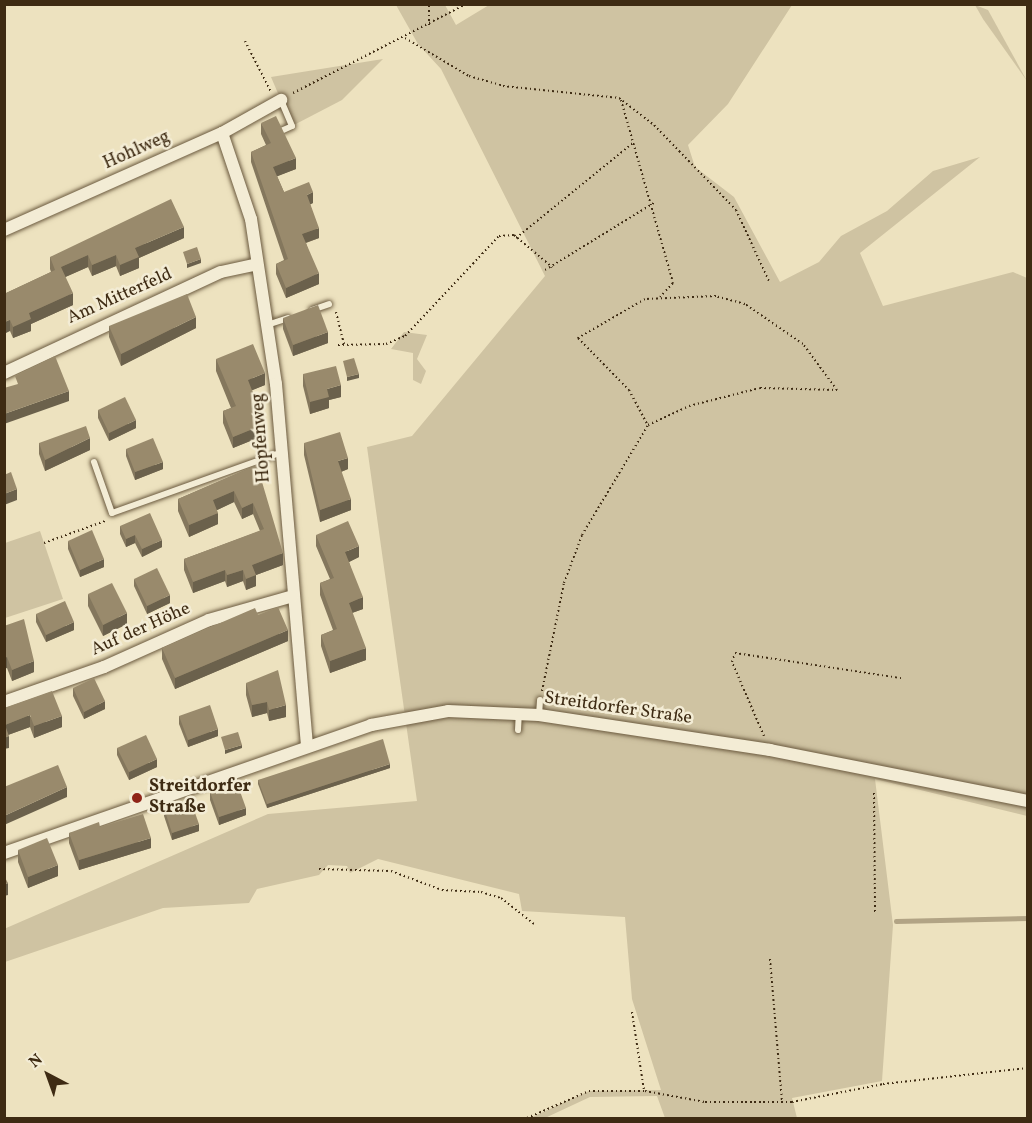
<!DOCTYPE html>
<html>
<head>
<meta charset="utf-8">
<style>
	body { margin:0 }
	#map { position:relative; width:1032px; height:1123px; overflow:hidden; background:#ede2bf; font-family:Vollkorn,serif }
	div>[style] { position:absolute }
	.green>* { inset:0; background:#cfc3a2 }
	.stream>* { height:4.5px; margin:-2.25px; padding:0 2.25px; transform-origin:2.25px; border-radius:2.25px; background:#b2a485 }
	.path>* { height:2px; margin-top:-1px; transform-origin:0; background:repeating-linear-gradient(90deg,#3e2b13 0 1.5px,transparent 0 4.5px) }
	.roads { filter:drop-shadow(0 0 2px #6a593e) drop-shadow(0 0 2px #6a593e) }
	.lane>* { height:6px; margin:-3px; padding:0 3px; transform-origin:3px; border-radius:3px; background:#f3ecd5 }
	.street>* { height:12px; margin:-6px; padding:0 6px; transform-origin:6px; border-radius:6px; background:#f3ecd5 }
	.wall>* { inset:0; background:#84775d }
	.shaded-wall>* { inset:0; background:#6b614c }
	.building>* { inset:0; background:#998a6c }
	.dots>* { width:16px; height:16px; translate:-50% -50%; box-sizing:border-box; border:3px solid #f3ecd5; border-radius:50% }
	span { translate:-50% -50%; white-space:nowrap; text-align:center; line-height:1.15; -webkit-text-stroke:5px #f3ecd5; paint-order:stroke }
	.street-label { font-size:18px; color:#3e2b13 }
	.poi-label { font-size:18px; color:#3e2b13; font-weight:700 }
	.left { translate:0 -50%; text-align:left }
	.frame { position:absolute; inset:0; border:6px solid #3e2b13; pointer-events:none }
	.north { position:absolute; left:18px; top:1045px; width:60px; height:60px; -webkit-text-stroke:4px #f3ecd5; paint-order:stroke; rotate:319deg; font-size:16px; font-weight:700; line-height:24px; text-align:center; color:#3e2b13 }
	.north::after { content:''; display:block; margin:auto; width:21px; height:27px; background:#3e2b13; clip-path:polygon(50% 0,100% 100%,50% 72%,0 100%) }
</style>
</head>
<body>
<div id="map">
	<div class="green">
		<i style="clip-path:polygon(396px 5px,445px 5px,456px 25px,489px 5px,792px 5px,728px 104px,688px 145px,695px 167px,734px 197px,780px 282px,819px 262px,841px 236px,887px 211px,933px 171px,980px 157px,860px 253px,883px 306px,1013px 272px,1027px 278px,1027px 816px,875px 779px,893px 925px,882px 1081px,792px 1098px,797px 1118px,665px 1118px,657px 1096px,590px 1097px,545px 1118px,530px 1118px,589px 1091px,661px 1090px,632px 999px,625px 917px,522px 911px,519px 894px,378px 859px,350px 873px,347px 866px,328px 865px,319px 875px,257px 889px,249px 903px,163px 908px,5px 962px,4px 929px,268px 814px,417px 801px,367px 447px,412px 436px,545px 276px,441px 69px,418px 44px)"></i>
		<i style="clip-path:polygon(975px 5px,988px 10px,1027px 81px,983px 19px)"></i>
		<i style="clip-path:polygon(383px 59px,342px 100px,292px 126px,271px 77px)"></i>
		<i style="clip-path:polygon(404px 332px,427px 335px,417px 359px,426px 371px,421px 384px,413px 380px,413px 353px,391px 349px)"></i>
		<i style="clip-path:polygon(40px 531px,63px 599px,5px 618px,5px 543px)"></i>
	</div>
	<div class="stream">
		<i style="left:896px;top:921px;width:132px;rotate:-1.3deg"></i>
	</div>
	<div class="path">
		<i style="left:429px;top:25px;width:21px;rotate:-90deg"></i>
		<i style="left:405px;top:38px;width:74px;rotate:30.7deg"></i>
		<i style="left:469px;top:76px;width:35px;rotate:16deg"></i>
		<i style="left:503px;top:86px;width:117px;rotate:5.9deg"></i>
		<i style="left:619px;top:98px;width:44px;rotate:37.6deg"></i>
		<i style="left:654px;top:125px;width:118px;rotate:46deg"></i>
		<i style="left:736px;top:210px;width:78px;rotate:65.1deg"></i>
		<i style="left:245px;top:41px;width:57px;rotate:63deg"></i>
		<i style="left:293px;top:93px;width:195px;rotate:-27.2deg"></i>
		<i style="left:621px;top:100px;width:190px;rotate:74.1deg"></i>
		<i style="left:673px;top:283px;width:19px;rotate:133deg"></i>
		<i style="left:516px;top:238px;width:151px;rotate:-39.1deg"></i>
		<i style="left:545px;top:270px;width:128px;rotate:-31.6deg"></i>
		<i style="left:336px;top:312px;width:33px;rotate:76deg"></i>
		<i style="left:338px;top:345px;width:48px;rotate:-1.2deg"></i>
		<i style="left:386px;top:344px;width:21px;rotate:-23deg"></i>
		<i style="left:405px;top:336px;width:137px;rotate:-46.8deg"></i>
		<i style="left:499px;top:236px;width:15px;rotate:-4deg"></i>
		<i style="left:514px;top:235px;width:50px;rotate:40.1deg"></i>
		<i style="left:44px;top:543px;width:65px;rotate:-19.8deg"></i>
		<i style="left:542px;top:691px;width:110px;rotate:-78.5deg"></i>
		<i style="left:564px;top:583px;width:51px;rotate:-69.4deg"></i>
		<i style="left:582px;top:535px;width:128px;rotate:-59deg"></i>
		<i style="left:648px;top:425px;width:45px;rotate:-24.9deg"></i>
		<i style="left:689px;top:406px;width:73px;rotate:-14.2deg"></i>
		<i style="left:760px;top:388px;width:77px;rotate:1.5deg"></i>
		<i style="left:837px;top:390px;width:57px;rotate:-126.5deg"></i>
		<i style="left:803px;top:344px;width:70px;rotate:-145.4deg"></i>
		<i style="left:745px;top:304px;width:30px;rotate:-165deg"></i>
		<i style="left:716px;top:296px;width:71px;rotate:177.6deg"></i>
		<i style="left:645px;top:299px;width:78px;rotate:149.8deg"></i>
		<i style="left:578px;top:338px;width:73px;rotate:45.6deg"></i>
		<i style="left:629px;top:390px;width:40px;rotate:62deg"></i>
		<i style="left:764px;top:736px;width:81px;rotate:-113.4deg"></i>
		<i style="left:732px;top:662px;width:9px;rotate:-72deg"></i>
		<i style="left:735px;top:653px;width:168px;rotate:8.6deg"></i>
		<i style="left:874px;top:793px;width:120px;rotate:89.5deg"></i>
		<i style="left:319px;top:869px;width:72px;rotate:1.6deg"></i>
		<i style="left:391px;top:871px;width:54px;rotate:20.4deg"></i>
		<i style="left:442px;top:890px;width:39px;rotate:3deg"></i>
		<i style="left:481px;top:892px;width:21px;rotate:17deg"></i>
		<i style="left:501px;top:898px;width:42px;rotate:38.2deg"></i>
		<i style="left:770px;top:959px;width:144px;rotate:85.2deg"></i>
		<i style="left:632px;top:1012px;width:79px;rotate:81.3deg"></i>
		<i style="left:527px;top:1118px;width:68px;rotate:-23.5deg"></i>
		<i style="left:589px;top:1091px;width:56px"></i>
		<i style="left:645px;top:1091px;width:61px;rotate:10.4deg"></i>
		<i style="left:705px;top:1102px;width:87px"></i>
		<i style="left:792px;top:1102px;width:93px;rotate:-11.2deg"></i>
		<i style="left:883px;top:1084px;width:146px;rotate:-6.3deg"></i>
	</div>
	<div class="roads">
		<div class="lane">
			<i style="left:281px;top:131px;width:12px;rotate:-24deg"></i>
			<i style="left:292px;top:126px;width:28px;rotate:-113deg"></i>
			<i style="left:312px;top:310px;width:18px;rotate:-19deg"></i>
			<i style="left:267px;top:325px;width:22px;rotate:-18deg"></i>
			<i style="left:94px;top:462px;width:54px;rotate:70.6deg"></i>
			<i style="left:112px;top:513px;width:178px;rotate:-19.7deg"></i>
			<i style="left:539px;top:715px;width:15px;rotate:-86deg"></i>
			<i style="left:518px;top:730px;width:17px;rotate:-87deg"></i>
		</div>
		<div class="street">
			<i style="left:222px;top:133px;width:91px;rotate:71.4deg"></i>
			<i style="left:251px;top:219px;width:167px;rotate:81.4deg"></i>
			<i style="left:276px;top:384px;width:363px;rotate:85.1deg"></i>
			<i style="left:4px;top:230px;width:239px;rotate:-24deg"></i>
			<i style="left:222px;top:133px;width:68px;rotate:-29.2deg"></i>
			<i style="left:4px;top:373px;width:239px;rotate:-25deg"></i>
			<i style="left:221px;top:272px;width:35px;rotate:-12deg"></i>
			<i style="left:4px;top:702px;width:106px;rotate:-19.3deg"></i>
			<i style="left:104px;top:667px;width:115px;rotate:-24.1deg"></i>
			<i style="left:209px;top:620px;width:87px;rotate:-15.9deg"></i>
			<i style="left:4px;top:853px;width:389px;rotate:-19.2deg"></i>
			<i style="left:371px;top:725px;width:78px;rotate:-10.3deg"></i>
			<i style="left:448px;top:711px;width:91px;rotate:2.5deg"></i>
			<i style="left:539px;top:715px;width:234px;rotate:8.6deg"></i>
			<i style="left:770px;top:750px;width:263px;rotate:11.2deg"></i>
		</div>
	</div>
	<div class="wall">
		<i style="clip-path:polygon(261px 123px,296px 169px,277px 176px,284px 192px,313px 203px,310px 204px,319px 238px,306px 243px,319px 284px,286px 298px,276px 274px,276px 264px,284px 260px,251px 162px,251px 152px,266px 145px,261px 134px)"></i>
		<i style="clip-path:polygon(184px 238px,139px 258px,139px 268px,120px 276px,116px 266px,92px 276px,88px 267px,65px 277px,73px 305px,31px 324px,31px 331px,13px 338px,10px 331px,4px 294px,51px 272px,50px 269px,50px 257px)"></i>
		<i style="clip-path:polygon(283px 318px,328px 343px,293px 356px,283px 329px)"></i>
		<i style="clip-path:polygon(109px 326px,196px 328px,121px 366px,109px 337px)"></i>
		<i style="clip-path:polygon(216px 359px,265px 385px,252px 390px,265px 435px,233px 448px,223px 423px,223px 411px,231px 408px,216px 371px)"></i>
		<i style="clip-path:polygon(303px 374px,341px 397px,329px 400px,329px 408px,310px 414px,303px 386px)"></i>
		<i style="clip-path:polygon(98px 410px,136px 428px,109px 441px,98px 418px)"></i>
		<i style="clip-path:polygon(39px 443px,90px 450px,45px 471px,39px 454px)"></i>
		<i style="clip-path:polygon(304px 443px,348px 469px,341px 472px,351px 510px,320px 522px,304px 455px)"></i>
		<i style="clip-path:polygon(126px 449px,163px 469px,135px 480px,126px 456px)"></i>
		<i style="clip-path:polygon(257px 465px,283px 565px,256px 575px,256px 586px,246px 590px,243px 581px,227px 587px,225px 581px,193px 593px,184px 570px,184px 559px,260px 531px,253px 514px,242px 519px,234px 502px,217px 510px,218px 524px,189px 537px,178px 511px,178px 499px)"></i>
		<i style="clip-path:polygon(120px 526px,162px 547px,142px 557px,135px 543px,126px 547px,120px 534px)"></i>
		<i style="clip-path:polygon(316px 535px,359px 557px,349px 562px,363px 609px,352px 613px,366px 660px,330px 673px,321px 646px,321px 635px,333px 630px,320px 595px,320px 583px,330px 579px,316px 546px)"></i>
		<i style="clip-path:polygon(68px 541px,104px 567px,80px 577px,68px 549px)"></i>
		<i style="clip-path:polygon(134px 579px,170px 603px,147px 614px,134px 586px)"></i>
		<i style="clip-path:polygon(88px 594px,127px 624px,103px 636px,88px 606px)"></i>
		<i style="clip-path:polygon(36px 614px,74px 630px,46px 642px,36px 622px)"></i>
		<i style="clip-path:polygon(258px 615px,288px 641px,175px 689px,162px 659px,162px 648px)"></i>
		<i style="clip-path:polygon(4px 626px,34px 672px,12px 681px,7px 668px)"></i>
		<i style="clip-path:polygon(246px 683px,286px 717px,269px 721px,267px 713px,252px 717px,246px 695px)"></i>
		<i style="clip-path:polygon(73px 688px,105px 709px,84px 719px,73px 696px)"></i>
		<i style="clip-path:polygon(4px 708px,62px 727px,34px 738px,30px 727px,8px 735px,9px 748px)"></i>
		<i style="clip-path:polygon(179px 716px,218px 736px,188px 747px,179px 724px)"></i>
		<i style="clip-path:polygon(117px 748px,157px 767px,129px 780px,117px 755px)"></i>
		<i style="clip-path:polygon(390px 768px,267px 808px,258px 784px,258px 780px)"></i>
		<i style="clip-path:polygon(210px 792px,246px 815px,219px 825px,210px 800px)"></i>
		<i style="clip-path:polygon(164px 808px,199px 831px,172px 840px,164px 816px)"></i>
		<i style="clip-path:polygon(100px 827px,151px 848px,79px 870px,69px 843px,69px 833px)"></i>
		<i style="clip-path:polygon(18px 850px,58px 876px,28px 888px,18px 862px)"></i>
	</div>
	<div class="shaded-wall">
		<i style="clip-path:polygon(296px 158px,296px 169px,273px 178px,273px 167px)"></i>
		<i style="clip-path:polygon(313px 192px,313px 203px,307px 206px,307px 195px)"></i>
		<i style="clip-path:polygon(184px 227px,184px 238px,139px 258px,139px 268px,120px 276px,120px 265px,135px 248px)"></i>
		<i style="clip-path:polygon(319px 228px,319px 238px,302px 244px,302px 234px)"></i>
		<i style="clip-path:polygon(88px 255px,88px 267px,61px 279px,61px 267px)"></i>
		<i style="clip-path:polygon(116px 255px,116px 266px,92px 276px,92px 265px)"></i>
		<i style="clip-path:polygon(201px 259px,201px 263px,187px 268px,187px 264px)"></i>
		<i style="clip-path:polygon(319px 273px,319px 284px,286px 298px,286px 288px)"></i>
		<i style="clip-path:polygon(73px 293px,73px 305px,31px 324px,31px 331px,13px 338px,13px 327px,29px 313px)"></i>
		<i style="clip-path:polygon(196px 317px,196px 328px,121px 366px,121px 354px)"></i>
		<i style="clip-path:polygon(10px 320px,10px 331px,4px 334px,4px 322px)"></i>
		<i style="clip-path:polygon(328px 332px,328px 343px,293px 356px,293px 345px)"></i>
		<i style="clip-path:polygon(265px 373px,265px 385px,248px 392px,248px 380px)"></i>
		<i style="clip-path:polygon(359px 374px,359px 378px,347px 381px,347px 377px)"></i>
		<i style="clip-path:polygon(341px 385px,341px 397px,329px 400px,329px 408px,310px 414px,310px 402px,327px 389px)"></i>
		<i style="clip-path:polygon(69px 391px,69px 401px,4px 424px,4px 414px)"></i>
		<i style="clip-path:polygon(136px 420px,136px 428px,109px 441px,109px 433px)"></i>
		<i style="clip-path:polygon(265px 424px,265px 435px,233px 448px,233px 437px)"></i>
		<i style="clip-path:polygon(90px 438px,90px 450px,45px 471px,45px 460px)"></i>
		<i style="clip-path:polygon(348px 458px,348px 469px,338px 473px,338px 461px)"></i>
		<i style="clip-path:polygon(163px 462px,163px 469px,135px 480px,135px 472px)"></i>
		<i style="clip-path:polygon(17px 489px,17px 500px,4px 505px,4px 494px)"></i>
		<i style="clip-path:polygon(234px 491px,234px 502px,213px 512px,213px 500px)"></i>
		<i style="clip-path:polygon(351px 499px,351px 510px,320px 522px,320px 510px)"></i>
		<i style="clip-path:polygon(253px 503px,253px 514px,242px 519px,242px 508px)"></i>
		<i style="clip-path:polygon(218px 513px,218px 524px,189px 537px,189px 525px)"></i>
		<i style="clip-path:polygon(135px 535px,135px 543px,126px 547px,126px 539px)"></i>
		<i style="clip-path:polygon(162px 540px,162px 547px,142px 557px,142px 549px)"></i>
		<i style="clip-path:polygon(359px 546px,359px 557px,345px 564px,345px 552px)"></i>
		<i style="clip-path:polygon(283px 553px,283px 565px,256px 575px,256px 586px,246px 590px,246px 579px,252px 565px)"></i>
		<i style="clip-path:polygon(104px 559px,104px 567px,80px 577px,80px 570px)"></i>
		<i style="clip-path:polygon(225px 570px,225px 581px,193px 593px,193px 582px)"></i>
		<i style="clip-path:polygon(243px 570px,243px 581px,227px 587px,227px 575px)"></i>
		<i style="clip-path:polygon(170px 595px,170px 603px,147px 614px,147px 606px)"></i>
		<i style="clip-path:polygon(363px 597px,363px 609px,349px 614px,349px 603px)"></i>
		<i style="clip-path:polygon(127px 613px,127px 624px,103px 636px,103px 625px)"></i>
		<i style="clip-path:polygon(74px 622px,74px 630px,46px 642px,46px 635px)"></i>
		<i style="clip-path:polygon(288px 630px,288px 641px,175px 689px,175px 678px)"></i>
		<i style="clip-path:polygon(366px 648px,366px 660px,330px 673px,330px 661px)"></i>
		<i style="clip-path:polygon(7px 657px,7px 668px,4px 669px,4px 658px)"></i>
		<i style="clip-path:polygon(34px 661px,34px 672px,12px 681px,12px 670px)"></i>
		<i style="clip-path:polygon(105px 701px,105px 709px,84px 719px,84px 712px)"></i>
		<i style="clip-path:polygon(267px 702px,267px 713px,252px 717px,252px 705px)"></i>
		<i style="clip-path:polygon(286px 705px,286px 717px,269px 721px,269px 710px)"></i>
		<i style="clip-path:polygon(30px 715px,30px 727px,5px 736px,5px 725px)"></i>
		<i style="clip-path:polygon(62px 716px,62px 727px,34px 738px,34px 726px)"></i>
		<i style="clip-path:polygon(218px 729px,218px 736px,188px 747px,188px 740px)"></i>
		<i style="clip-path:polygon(9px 736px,9px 748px,4px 749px,4px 738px)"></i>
		<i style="clip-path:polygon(242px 745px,242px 748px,225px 754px,225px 750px)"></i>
		<i style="clip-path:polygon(157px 759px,157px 767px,129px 780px,129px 772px)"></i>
		<i style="clip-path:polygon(390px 764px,390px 768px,267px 808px,267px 804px)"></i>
		<i style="clip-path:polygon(67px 787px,67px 797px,4px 825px,4px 816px)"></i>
		<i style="clip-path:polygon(246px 808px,246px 815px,219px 825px,219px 817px)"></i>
		<i style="clip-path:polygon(199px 824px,199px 831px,172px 840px,172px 833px)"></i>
		<i style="clip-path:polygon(151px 838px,151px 848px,79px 870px,79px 860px)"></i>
		<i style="clip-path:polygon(58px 865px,58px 876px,28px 888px,28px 877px)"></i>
		<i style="clip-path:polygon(8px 883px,8px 895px,4px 896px,4px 885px)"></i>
	</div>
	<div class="building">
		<i style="clip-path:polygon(276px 116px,296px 158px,273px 167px,284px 192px,309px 182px,313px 192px,307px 195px,319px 228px,302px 234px,319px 273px,286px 288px,276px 264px,288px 259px,251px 152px,271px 143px,261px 123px)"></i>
		<i style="clip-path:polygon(171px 199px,184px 227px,135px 248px,139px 257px,120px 265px,116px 255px,92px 265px,88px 255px,61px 267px,73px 293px,29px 313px,31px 319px,13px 327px,10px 320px,4px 322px,4px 294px,55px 270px,50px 257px)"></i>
		<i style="clip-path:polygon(197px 247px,201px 259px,187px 264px,183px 252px)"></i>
		<i style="clip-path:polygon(187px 294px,196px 317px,121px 354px,109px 326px)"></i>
		<i style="clip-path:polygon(318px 305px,328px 332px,293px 345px,283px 318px)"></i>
		<i style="clip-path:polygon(253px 344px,265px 373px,248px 380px,265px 424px,233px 437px,223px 411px,236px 406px,216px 359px)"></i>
		<i style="clip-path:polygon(55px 356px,69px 391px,4px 414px,4px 388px,18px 384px,15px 376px)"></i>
		<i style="clip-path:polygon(354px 358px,359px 374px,347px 377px,343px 361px)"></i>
		<i style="clip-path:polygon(336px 366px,341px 385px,327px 389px,329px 397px,310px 402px,303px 374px)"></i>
		<i style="clip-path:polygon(125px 397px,136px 420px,109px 433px,98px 410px)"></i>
		<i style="clip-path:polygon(86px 426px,90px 438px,45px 460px,39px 443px)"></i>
		<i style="clip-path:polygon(340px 432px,348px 458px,338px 461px,351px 499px,320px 510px,304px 443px)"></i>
		<i style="clip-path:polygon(153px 438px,163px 462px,135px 472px,126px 449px)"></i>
		<i style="clip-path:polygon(257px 465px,283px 553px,252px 565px,256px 575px,246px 579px,243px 570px,227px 575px,225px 570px,193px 582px,184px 559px,264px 529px,253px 503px,242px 508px,234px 491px,213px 500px,218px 513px,189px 525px,178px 499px)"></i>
		<i style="clip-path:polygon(11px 472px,17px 489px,4px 494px,4px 475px)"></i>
		<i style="clip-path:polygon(150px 513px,162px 540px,142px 549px,135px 535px,126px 539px,120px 526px)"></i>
		<i style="clip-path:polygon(348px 521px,359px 546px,345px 552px,363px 597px,349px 603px,366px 648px,330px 661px,321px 635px,337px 629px,320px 583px,334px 578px,316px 535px)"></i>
		<i style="clip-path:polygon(92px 530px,104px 559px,80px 570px,68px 541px)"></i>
		<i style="clip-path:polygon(157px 568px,170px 595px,147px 606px,134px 579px)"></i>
		<i style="clip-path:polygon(112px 583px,127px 613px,103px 625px,88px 594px)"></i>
		<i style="clip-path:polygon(65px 601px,74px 622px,46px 635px,36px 614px)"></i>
		<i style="clip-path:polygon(278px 607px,288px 630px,175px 678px,162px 648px,255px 608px,258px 615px)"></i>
		<i style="clip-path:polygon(24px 619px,34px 661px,12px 670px,7px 657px,4px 658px,4px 626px)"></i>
		<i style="clip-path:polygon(278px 670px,286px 705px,269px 710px,267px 702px,252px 705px,246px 683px)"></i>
		<i style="clip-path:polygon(94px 678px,105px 701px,84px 712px,73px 688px)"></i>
		<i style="clip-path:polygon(52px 691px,62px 716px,34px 726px,30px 715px,5px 725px,9px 736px,4px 738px,4px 708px)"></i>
		<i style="clip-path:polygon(210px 705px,218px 729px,188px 740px,179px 716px)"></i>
		<i style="clip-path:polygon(238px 732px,242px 745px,225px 750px,221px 737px)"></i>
		<i style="clip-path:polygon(146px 735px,157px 759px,129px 772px,117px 748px)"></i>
		<i style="clip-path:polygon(383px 739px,390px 764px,267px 804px,258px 780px)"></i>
		<i style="clip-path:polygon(58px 765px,67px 787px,4px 816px,4px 787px)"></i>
		<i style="clip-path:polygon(237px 783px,246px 808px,219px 817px,210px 792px)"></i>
		<i style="clip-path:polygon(190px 799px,199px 824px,172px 833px,164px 808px)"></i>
		<i style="clip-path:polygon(143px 814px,151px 838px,79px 860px,69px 833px,99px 822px,100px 827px)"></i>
		<i style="clip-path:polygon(47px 838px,58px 865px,28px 877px,18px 850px)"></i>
		<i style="clip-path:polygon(4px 876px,8px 883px,4px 885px)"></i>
	</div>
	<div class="dots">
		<i style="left:137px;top:798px;background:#8f2418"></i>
	</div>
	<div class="street-label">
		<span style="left:137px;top:151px;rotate:-24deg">Hohlweg</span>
		<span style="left:120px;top:297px;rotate:-24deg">Am Mitterfeld</span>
		<span style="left:262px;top:438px;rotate:-94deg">Hopfenweg</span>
		<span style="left:141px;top:630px;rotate:-24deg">Auf der Höhe</span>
		<span style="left:618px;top:709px;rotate:8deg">Streitdorfer Straße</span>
	</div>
	<div class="poi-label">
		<span class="left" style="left:149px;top:798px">Streitdorfer<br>Straße</span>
	</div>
	<div class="frame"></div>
	<div class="north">N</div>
</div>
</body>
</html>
